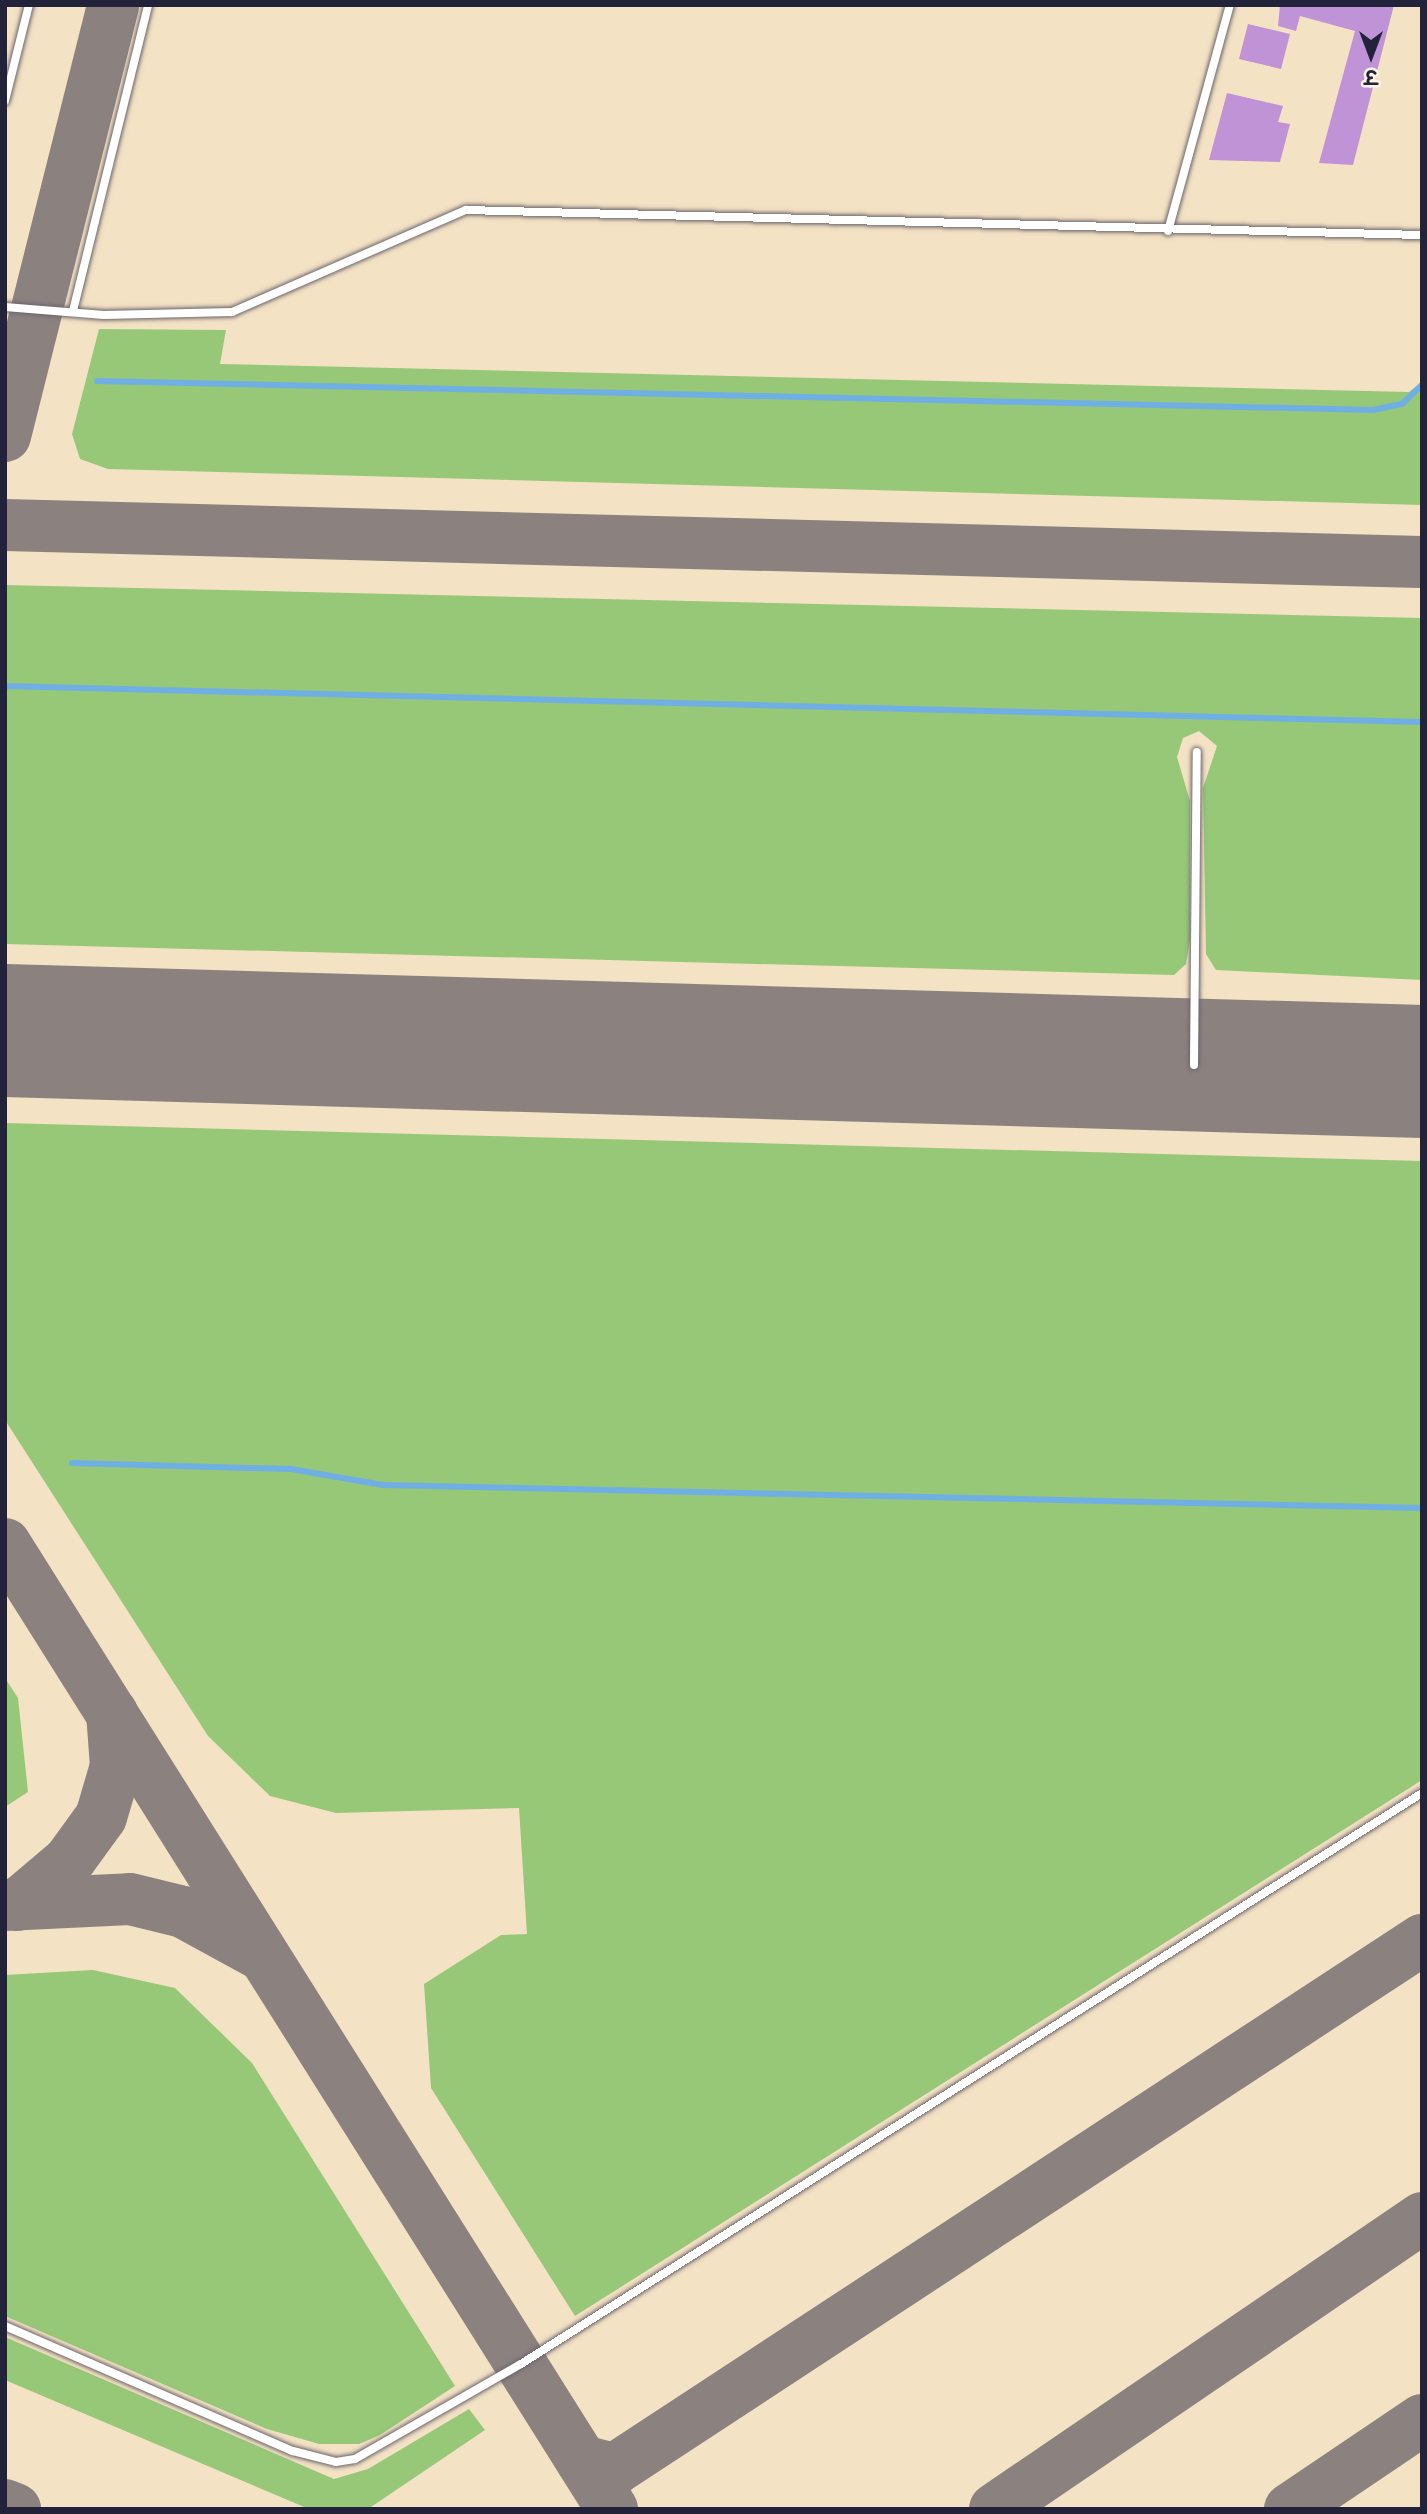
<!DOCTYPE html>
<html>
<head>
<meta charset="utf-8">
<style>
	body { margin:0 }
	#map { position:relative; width:1427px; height:2514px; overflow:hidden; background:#f4e2c5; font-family:Delius,"Playpen Sans Deva",sans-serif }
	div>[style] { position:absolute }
	.green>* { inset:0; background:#96c878 }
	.stream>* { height:6px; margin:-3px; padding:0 3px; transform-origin:3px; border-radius:3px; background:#6fafe3 }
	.taxiway>* { height:52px; margin:-26px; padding:0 26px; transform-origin:26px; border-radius:26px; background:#8b8280 }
	.runway>* { height:133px; margin:-66.5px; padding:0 66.5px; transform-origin:66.5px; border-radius:66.5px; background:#8b8280 }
	.building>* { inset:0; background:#bf93d5 }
	.roads { filter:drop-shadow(0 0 2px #6c656b) drop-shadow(0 0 2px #6c656b) }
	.service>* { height:8px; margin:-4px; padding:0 4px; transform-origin:4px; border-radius:4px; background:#fff }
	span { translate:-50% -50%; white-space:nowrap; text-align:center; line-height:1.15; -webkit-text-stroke:7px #fcf5e5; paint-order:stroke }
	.frame { position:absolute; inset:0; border:7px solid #22223b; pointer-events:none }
	.north { position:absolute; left:1336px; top:21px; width:70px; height:70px; -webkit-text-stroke:5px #fcf5e5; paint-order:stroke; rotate:180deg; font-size:19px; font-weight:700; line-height:28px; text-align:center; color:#22223b }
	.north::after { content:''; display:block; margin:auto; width:24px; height:32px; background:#22223b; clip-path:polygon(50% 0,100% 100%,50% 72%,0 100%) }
</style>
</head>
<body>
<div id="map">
	<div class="green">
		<i style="clip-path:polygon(99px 329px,226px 330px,220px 364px,1409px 392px,1422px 382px,1422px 505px,108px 469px,80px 459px,72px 434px)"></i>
		<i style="clip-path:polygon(5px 585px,1422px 618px,1422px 980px,1216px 970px,1206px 954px,1203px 788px,1217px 746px,1199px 731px,1183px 738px,1177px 757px,1190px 801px,1190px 939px,1186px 964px,1174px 975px,5px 944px)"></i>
		<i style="clip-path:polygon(5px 1123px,1422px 1161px,1422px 1780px,575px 2316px,431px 2088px,424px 1984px,501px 1935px,527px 1934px,519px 1808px,336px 1813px,270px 1796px,208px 1736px,5px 1420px)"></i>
		<i style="clip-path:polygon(5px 1678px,18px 1698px,28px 1792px,5px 1807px)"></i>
		<i style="clip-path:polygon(93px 1970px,175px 1988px,252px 2063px,455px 2386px,380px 2435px,359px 2444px,319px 2444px,267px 2429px,5px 2316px,5px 1975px)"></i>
		<i style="clip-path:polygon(5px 2337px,334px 2479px,368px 2469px,469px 2409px,485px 2430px,368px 2509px,309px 2509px,5px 2380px)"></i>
	</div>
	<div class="stream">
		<i style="left:97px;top:381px;width:1276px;rotate:1.3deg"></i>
		<i style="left:1373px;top:410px;width:30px;rotate:-12deg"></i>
		<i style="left:1402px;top:404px;width:28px;rotate:-44deg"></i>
		<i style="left:5px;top:686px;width:1417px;rotate:1.46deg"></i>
		<i style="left:72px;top:1463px;width:219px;rotate:1.6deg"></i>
		<i style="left:291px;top:1469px;width:93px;rotate:9.9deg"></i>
		<i style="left:383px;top:1485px;width:1039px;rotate:1.27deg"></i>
	</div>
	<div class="taxiway">
		<i style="left:5px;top:436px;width:444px;rotate:-75.9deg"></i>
		<i style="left:5px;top:525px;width:1417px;rotate:1.5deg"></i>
		<i style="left:5px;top:1544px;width:1140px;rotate:57.83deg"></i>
		<i style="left:5px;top:1905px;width:125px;rotate:-2.7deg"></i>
		<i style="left:130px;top:1899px;width:55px;rotate:13.8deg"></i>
		<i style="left:183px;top:1912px;width:85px;rotate:28.7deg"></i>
		<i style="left:17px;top:1905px;width:68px;rotate:-40.2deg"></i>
		<i style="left:69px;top:1861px;width:54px;rotate:-54deg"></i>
		<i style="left:101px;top:1817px;width:53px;rotate:-73.6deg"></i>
		<i style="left:116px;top:1766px;width:53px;rotate:-94.3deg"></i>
		<i style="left:582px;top:2461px;width:34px;rotate:14deg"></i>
		<i style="left:615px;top:2469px;width:965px;rotate:-33.25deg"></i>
		<i style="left:5px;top:2505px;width:11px;rotate:22deg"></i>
		<i style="left:995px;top:2509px;width:517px;rotate:-34.27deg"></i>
		<i style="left:1290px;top:2509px;width:159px;rotate:-34deg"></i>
	</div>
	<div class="runway">
		<i style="left:5px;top:1030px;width:1418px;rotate:1.66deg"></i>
	</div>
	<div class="building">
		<i style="clip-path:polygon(1280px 5px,1394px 5px,1353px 165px,1319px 163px,1355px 31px,1300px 16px,1296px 31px,1278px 26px)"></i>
		<i style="clip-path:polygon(1248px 24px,1290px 34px,1281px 69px,1239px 59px)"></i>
		<i style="clip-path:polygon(1227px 93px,1283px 106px,1278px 122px,1290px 124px,1280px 162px,1209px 160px)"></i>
	</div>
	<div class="roads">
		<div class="service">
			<i style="left:5px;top:101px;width:99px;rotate:-76deg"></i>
			<i style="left:1168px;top:231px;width:234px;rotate:-74.7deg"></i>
			<i style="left:5px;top:307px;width:99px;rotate:4.6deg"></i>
			<i style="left:104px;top:315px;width:128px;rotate:-1.3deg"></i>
			<i style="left:232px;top:312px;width:255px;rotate:-23.6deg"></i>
			<i style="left:466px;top:210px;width:956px;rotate:1.5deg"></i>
			<i style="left:73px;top:311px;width:315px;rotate:-76.2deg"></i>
			<i style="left:1194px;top:1065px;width:313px;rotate:-89.5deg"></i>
			<i style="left:5px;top:2326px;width:314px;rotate:23.5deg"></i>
			<i style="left:293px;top:2451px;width:44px;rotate:14.3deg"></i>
			<i style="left:336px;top:2462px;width:19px;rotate:-9deg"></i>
			<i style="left:355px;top:2459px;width:191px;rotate:-29.8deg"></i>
			<i style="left:521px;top:2364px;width:1067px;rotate:-32.36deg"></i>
		</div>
	</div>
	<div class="frame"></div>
	<div class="north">उ</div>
</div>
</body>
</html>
